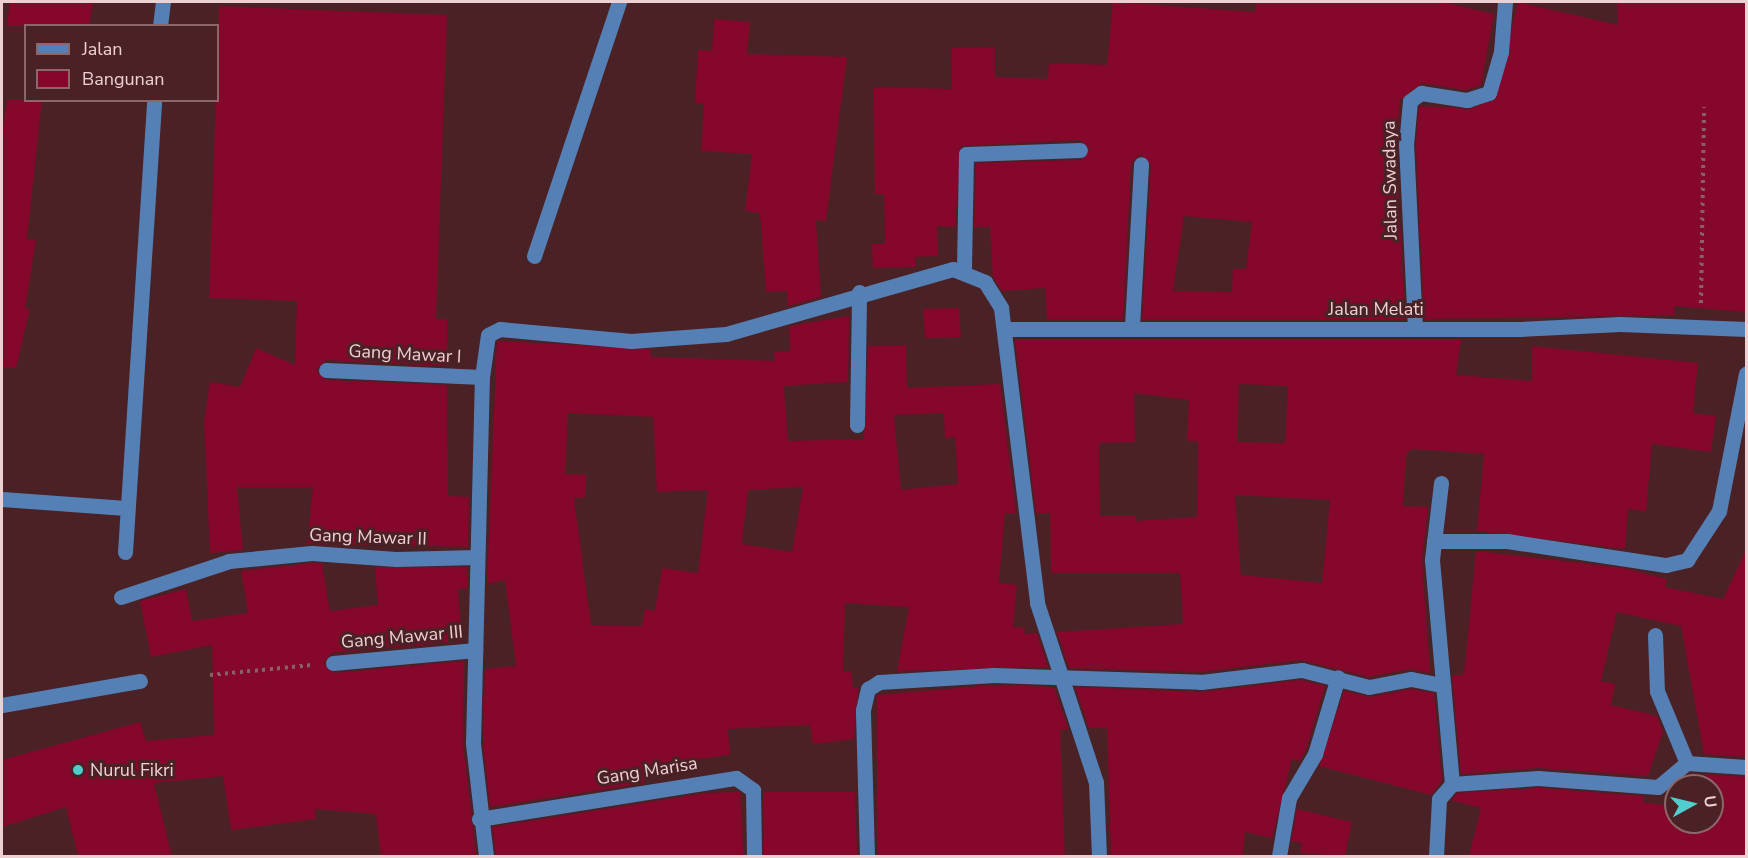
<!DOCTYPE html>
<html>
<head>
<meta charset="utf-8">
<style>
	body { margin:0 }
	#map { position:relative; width:1748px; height:858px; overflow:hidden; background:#4a2125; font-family:"Nunito Sans",sans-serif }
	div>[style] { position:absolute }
	.building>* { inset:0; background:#85072b }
	.path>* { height:4px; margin-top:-2px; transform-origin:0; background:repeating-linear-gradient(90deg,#866265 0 3px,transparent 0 7.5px) }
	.minor>* { height:15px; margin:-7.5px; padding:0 7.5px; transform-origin:7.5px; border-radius:7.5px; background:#5580b6 }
	.dots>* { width:16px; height:16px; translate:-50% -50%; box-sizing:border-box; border:3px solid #4a2125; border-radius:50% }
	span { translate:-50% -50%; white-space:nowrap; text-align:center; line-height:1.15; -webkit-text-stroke:6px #4a2125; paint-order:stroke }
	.street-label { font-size:18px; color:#edd1d2 }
	.poi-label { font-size:18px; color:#edd1d2 }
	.left { translate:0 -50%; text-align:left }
	.frame { position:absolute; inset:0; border:3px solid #edd1d2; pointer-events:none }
	.legend { position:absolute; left:24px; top:24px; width:195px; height:78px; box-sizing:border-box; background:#4a2125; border:2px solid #8b676a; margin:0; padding:8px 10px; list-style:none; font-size:18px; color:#edd1d2 }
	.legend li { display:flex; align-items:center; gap:12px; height:30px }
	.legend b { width:30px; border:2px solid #8b676a }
	.north { position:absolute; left:1664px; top:774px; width:60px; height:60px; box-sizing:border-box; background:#4a2125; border:2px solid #8b676a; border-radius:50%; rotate:82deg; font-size:16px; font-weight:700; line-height:24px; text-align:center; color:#edd1d2 }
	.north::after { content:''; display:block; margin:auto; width:21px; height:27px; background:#52cdcd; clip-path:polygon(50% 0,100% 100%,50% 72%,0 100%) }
</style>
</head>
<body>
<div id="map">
	<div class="building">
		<i style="clip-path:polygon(10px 2px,93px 2px,89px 26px,7px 26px)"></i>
		<i style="clip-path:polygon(evenodd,1113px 2px,1255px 12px,1256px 2px,1443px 2px,1494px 14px,1481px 85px,1466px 90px,1422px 83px,1400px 100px,1396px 145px,1405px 319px,1142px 319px,1151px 165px,1141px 154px,1131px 163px,1123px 319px,1047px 319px,1045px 288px,1002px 291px,993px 277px,990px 227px,974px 227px,976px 163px,1081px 160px,1090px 149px,1080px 140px,961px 146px,955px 227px,937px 226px,938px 256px,915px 257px,916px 267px,873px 268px,872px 244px,885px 244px,884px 194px,875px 194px,873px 87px,952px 89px,951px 48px,995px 47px,995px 77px,1048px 79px,1049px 63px,1107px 65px,1113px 2px,1184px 216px,1252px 222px,1246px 269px,1233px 269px,1232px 292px,1173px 291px,1184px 216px)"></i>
		<i style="clip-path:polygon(1518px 2px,1618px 25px,1617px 2px,1746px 2px,1746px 312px,1674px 306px,1675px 315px,1424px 319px,1416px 145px,1419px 106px,1469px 109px,1496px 99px)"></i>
		<i style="clip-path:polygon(219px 6px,447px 15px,436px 319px,447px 319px,447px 366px,326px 360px,316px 370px,326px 380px,447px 385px,448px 496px,469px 497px,468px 547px,307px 544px,313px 487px,237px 487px,243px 550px,210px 553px,204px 422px,210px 382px,240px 387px,256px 348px,295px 365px,297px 301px,209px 298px)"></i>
		<i style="clip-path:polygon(714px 19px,750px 22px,747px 54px,847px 57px,826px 221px,816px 220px,821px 297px,788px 306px,787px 291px,766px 292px,760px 213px,745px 211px,752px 154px,701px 151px,704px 104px,695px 103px,698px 50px,712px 51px)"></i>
		<i style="clip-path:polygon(7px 100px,42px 100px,27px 239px,36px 240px,25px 309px,30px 309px,16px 368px,2px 367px,2px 137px)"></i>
		<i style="clip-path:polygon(959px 308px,961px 337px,925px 338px,923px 309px)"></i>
		<i style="clip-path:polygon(evenodd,849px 316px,848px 382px,784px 386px,788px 441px,864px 439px,868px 346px,906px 345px,907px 388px,1000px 384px,1016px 513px,1005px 513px,999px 583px,1017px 585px,1013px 627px,1025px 628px,1024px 634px,1037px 633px,1048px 667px,897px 671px,909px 607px,845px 603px,843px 672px,851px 671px,853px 688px,858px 688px,854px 739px,813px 744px,810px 725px,728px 729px,730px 755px,643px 766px,644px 783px,490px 807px,483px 743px,485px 669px,516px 666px,505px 580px,487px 584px,497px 341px,650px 349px,651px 357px,775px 361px,774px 352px,790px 351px,789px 326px,849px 316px,568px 413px,653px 417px,657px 492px,708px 490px,698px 573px,662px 568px,655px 611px,645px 609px,642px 626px,591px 625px,574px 498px,585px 498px,586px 475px,565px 474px,568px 413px,849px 316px,944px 413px,945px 438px,955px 437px,958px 484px,901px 490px,894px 415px,944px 413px,849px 316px,803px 487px,792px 552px,742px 544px,748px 490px,803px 487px)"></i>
		<i style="clip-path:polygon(evenodd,1015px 339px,1461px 339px,1456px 375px,1532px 381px,1532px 346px,1698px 363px,1693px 413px,1716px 416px,1711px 452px,1652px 444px,1646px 511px,1628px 509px,1625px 549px,1477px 531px,1484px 454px,1411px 449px,1406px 455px,1403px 506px,1428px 507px,1422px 561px,1430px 673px,1410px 669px,1369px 677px,1301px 660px,1201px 672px,1069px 668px,1057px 632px,1183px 624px,1180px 573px,1051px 573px,1050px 513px,1036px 513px,1015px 339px,1239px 384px,1288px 386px,1285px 443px,1237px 442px,1239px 384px,1015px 339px,1134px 393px,1189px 400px,1187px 441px,1198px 441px,1197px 517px,1136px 521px,1136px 516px,1100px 516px,1099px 443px,1135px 442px,1134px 393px,1015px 339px,1235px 495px,1330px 500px,1322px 583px,1241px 575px,1235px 495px)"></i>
		<i style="clip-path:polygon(1746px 550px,1746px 757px,1704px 754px,1681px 626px,1617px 612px,1601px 681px,1615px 684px,1611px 705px,1657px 716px,1663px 732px,1648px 776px,1539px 768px,1461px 774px,1452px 675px,1464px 675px,1476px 551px,1623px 568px,1667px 579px,1665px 587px,1723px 599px)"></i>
		<i style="clip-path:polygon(312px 563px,322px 563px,330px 611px,378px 605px,375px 567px,468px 567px,467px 588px,458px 589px,462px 641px,332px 653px,323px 663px,334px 673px,464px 661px,463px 744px,476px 856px,381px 856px,376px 814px,315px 809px,316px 819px,231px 830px,223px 776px,154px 783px,172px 856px,78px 856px,66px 807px,2px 827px,2px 760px,140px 722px,146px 741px,214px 735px,212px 645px,151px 657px,140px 601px,186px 589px,192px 621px,248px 613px,241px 571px)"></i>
		<i style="clip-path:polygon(1301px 680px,1325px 686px,1306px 750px,1300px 761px,1292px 759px,1272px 838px,1245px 832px,1243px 856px,1111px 856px,1107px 728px,1089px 728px,1075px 687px,1201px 692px)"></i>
		<i style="clip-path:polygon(994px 685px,1054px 687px,1068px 729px,1060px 730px,1065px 856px,877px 856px,877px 695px)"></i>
		<i style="clip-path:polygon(1411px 689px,1434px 693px,1442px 781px,1431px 795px,1319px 766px,1344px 691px,1370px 697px)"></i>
		<i style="clip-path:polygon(1706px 774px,1746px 777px,1746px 856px,1469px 856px,1481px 808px,1451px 800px,1457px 793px,1538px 788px,1644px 796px,1643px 802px,1676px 807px,1676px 822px,1712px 822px,1712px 786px,1701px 786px)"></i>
		<i style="clip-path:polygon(740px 792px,744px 856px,496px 856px,492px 827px,706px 793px)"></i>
		<i style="clip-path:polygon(763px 792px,855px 792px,857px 856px,764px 856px)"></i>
		<i style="clip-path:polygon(1297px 809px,1352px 822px,1345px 856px,1300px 853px,1302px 843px,1291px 841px)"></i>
	</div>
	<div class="path">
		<i style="left:1701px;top:303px;width:196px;rotate:-89.1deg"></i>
		<i style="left:210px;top:675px;width:102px;rotate:-5.6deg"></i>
	</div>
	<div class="minor">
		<i style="left:160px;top:26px;width:24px;rotate:-83deg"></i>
		<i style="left:534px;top:256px;width:268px;rotate:-71.5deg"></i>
		<i style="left:964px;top:269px;width:115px;rotate:-89deg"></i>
		<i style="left:966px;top:154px;width:114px;rotate:-2deg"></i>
		<i style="left:1132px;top:326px;width:162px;rotate:-86.8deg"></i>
		<i style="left:1415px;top:328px;width:183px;rotate:-92.8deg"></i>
		<i style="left:1406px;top:145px;width:44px;rotate:-84.8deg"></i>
		<i style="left:1410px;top:101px;width:14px;rotate:-36deg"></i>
		<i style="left:1421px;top:93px;width:47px;rotate:8.7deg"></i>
		<i style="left:1467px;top:100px;width:23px;rotate:-18deg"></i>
		<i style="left:1489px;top:93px;width:43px;rotate:-73.7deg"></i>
		<i style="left:1501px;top:52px;width:50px;rotate:-85.4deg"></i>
		<i style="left:1006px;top:329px;width:514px"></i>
		<i style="left:1520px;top:329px;width:100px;rotate:-2.9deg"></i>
		<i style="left:1620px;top:324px;width:126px;rotate:2.3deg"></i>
		<i style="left:326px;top:370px;width:156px;rotate:2.6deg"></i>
		<i style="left:857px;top:425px;width:133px;rotate:-89.1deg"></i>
		<i style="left:1441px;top:483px;width:78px;rotate:96.7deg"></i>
		<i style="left:1432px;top:560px;width:225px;rotate:84.9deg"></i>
		<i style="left:2px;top:499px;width:124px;rotate:4.2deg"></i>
		<i style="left:1434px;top:541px;width:73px"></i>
		<i style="left:1507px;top:541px;width:161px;rotate:8.6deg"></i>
		<i style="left:1666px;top:565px;width:22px;rotate:-13deg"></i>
		<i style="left:1687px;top:560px;width:59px;rotate:-56.9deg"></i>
		<i style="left:1719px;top:511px;width:140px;rotate:-78.9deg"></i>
		<i style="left:125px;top:552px;width:453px;rotate:-86.3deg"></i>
		<i style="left:121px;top:597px;width:114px;rotate:-18.4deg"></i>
		<i style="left:229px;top:561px;width:83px;rotate:-5.5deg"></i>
		<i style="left:312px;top:553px;width:84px;rotate:4.1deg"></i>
		<i style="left:396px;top:559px;width:81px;rotate:-1.4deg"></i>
		<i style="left:1655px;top:635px;width:56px;rotate:88deg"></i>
		<i style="left:1657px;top:691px;width:78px;rotate:67.4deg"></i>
		<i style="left:333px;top:663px;width:143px;rotate:-5.2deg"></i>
		<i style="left:2px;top:705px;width:140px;rotate:-9.9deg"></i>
		<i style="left:479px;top:819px;width:260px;rotate:-9.1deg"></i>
		<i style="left:736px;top:778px;width:21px;rotate:35deg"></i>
		<i style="left:753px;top:790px;width:66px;rotate:89.1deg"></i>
		<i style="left:486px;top:856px;width:114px;rotate:-96.6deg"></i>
		<i style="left:473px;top:743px;width:366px;rotate:-88.6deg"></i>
		<i style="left:482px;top:377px;width:42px;rotate:-81.9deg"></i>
		<i style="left:488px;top:335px;width:13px;rotate:-27deg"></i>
		<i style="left:500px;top:329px;width:132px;rotate:5.2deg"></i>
		<i style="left:631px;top:341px;width:95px;rotate:-4.2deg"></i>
		<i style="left:726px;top:334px;width:236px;rotate:-16deg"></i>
		<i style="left:953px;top:269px;width:35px;rotate:22deg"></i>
		<i style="left:985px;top:282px;width:31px;rotate:58deg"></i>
		<i style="left:1001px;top:308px;width:297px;rotate:83deg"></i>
		<i style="left:1037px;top:603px;width:188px;rotate:71.8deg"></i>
		<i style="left:1096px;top:782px;width:74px;rotate:87.7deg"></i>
		<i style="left:867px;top:856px;width:146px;rotate:-91.6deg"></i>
		<i style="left:863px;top:710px;width:22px;rotate:-77deg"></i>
		<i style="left:868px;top:689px;width:13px;rotate:-32deg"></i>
		<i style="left:879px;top:682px;width:115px;rotate:-3.5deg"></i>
		<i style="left:994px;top:675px;width:207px;rotate:1.9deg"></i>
		<i style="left:1201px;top:682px;width:102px;rotate:-6.8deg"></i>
		<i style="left:1302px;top:670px;width:69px;rotate:14.2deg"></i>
		<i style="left:1369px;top:687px;width:43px;rotate:-10.8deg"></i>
		<i style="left:1411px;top:679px;width:33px;rotate:11deg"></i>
		<i style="left:1279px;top:856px;width:59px;rotate:-80.2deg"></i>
		<i style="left:1289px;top:798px;width:51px;rotate:-59.4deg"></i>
		<i style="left:1315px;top:754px;width:80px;rotate:-73.4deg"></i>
		<i style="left:1436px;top:856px;width:57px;rotate:-87deg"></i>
		<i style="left:1439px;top:799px;width:20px;rotate:-49deg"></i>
		<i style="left:1452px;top:784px;width:86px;rotate:-4deg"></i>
		<i style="left:1538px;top:778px;width:120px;rotate:4.3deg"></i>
		<i style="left:1658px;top:787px;width:38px;rotate:-40deg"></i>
		<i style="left:1687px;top:763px;width:59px;rotate:3.9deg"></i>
	</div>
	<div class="dots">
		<i style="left:78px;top:770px;background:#52cdcd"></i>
	</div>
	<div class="street-label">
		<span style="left:1390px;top:180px;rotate:-91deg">Jalan Swadaya</span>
		<span style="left:1376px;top:309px">Jalan Melati</span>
		<span style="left:405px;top:354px;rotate:3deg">Gang Mawar I</span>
		<span style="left:368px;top:537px;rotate:2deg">Gang Mawar II</span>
		<span style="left:402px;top:637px;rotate:-5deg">Gang Mawar III</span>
		<span style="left:647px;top:771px;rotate:-9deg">Gang Marisa</span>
	</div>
	<div class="poi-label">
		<span class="left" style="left:90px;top:770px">Nurul Fikri</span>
	</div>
	<div class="frame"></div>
	<ul class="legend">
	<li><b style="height:8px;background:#5580b6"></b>Jalan</li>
	<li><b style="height:16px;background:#85072b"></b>Bangunan</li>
	</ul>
	<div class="north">U</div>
</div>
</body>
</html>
